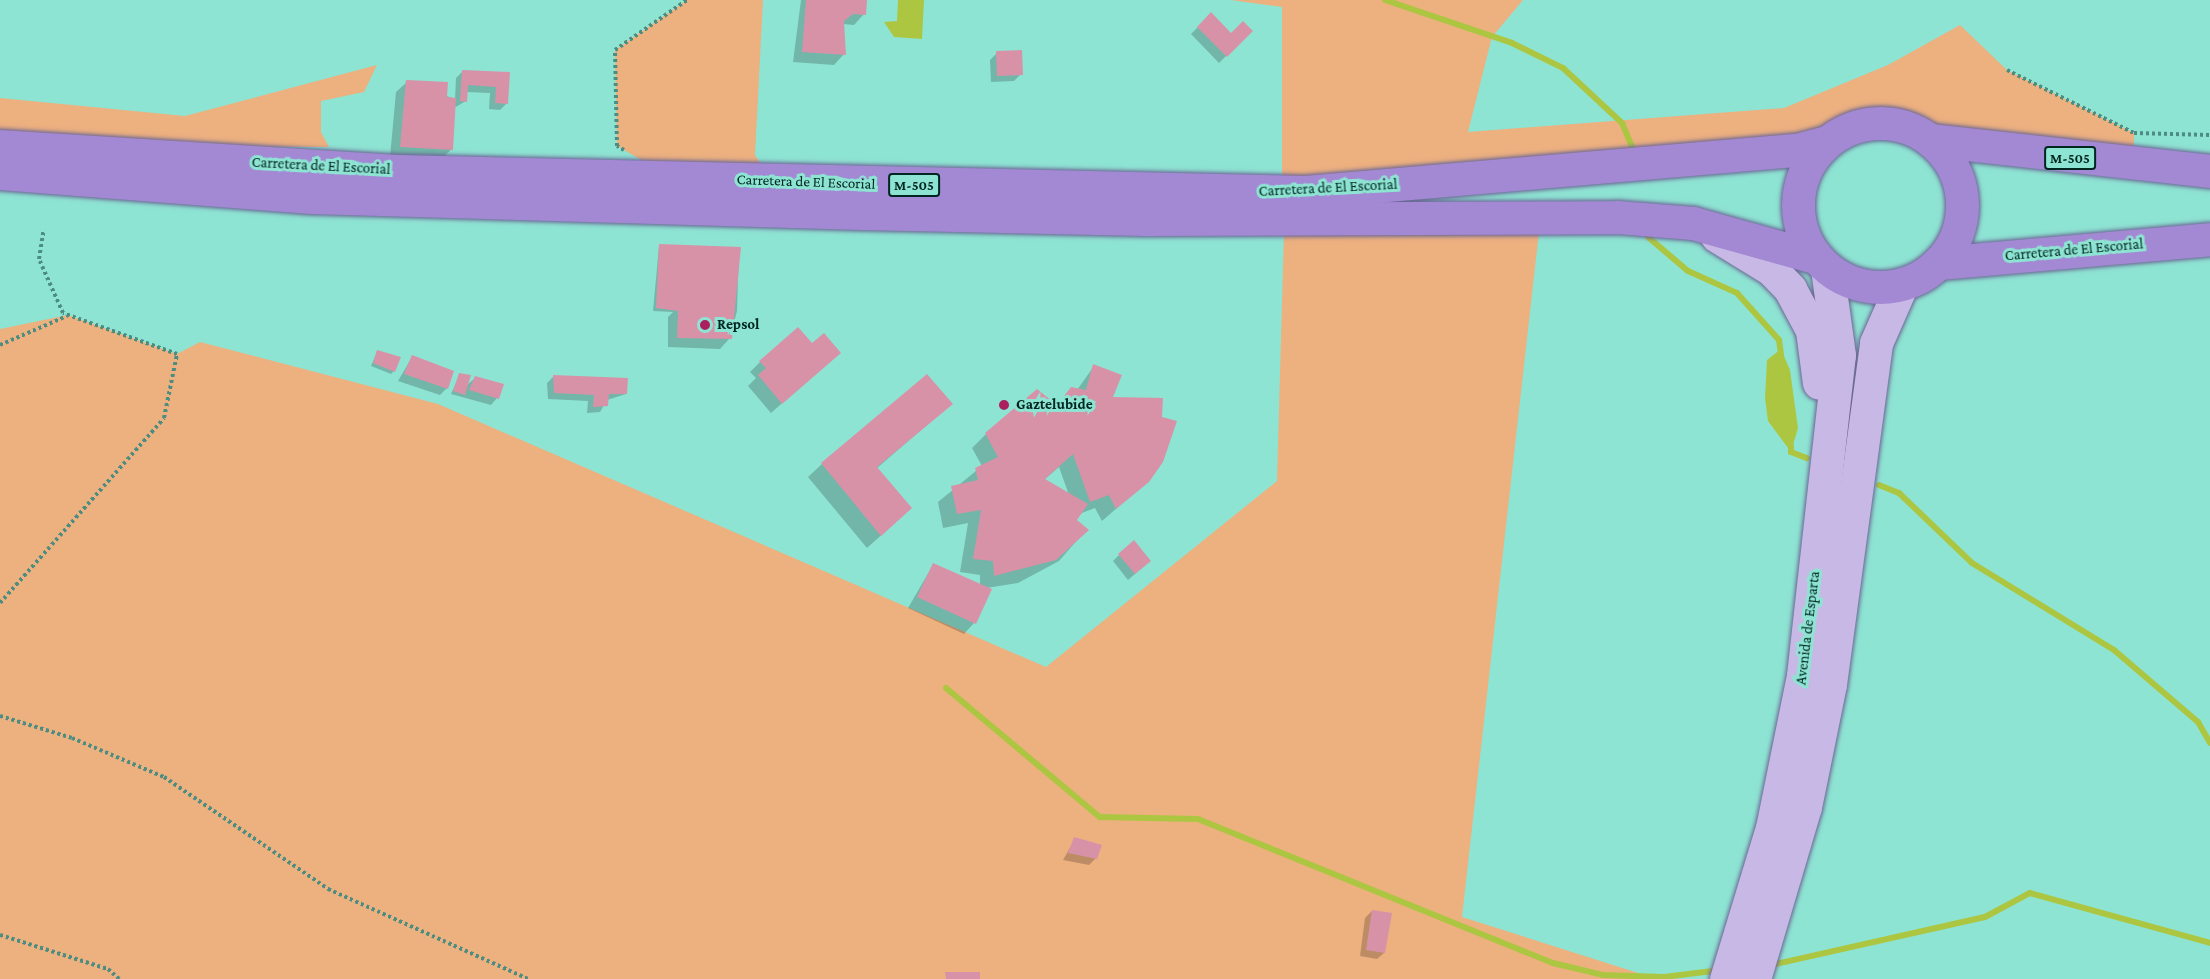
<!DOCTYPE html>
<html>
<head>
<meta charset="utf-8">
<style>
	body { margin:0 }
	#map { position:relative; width:2210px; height:979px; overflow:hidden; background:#8ee4d3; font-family:"Crimson Pro",serif }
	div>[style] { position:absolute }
	.green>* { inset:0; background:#edb07f }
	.water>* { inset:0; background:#adc642 }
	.shadow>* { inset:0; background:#0003 }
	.stream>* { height:6px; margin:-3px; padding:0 3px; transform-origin:3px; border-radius:3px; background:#adc642 }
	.building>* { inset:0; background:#d892a7 }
	.path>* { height:4px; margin-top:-2px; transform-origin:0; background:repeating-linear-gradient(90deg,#4d8d81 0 3px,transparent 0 6px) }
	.roads { filter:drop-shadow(0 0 2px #6a6694) drop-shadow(0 0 2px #6a6694) }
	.major>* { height:33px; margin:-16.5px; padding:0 16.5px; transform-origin:16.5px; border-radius:16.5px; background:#c8b8e5 }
	.highway>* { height:33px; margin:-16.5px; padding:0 16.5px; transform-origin:16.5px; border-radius:16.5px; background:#a389d3 }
	.highway>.ring { margin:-16.5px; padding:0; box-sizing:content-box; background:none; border:33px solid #a389d3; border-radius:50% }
	.dots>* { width:16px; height:16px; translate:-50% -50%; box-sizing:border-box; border:3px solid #8ee4d3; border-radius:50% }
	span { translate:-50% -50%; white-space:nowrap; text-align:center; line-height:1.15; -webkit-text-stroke:6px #8ee4d3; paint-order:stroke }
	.shield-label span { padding:2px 4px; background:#8ee4d3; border:2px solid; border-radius:4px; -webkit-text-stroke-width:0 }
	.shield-label { font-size:14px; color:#002620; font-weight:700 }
	.street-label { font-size:15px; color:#002620 }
	.poi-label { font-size:15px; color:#002620; font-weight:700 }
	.left { translate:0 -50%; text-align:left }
</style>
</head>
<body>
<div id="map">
	<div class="green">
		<i style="clip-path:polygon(687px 0,763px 0,755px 155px,772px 181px,650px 165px,617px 146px,615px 50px)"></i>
		<i style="clip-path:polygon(1231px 0,1523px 0,1492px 37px,1468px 132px,1784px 108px,1888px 65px,1960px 25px,2007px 70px,2134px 133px,2134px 164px,1937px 126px,1919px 116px,1899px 125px,1874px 123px,1827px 142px,1282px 192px,1282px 7px)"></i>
		<i style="clip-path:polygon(377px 65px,364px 92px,321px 101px,321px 132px,329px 147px,0 146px,0 98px,185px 116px)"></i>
		<i style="clip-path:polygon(1284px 230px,1539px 232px,1462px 917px,1657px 979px,0 979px,0 329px,68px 315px,177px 354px,200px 342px,438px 404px,1046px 667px,1277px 481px)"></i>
	</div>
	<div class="water">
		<i style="clip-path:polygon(898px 0,924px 0,922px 39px,894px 37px,884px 22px,897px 21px)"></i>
		<i style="clip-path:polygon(1781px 349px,1790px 370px,1798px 428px,1791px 452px,1768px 421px,1765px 398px,1767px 360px)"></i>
	</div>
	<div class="shadow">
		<i style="clip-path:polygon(801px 0,865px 0,864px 14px,854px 25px,843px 24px,844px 54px,834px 65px,793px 62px)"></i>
		<i style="clip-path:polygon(1211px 14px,1231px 35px,1251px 31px,1219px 63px,1191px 34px)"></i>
		<i style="clip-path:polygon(997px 53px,1021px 74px,1014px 81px,991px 82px,990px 60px)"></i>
		<i style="clip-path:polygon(463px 71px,509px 73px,507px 103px,500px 110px,489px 109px,490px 93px,466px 92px,466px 101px,454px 108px,452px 149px,441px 159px,390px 157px,396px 92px,407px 82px,455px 99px,456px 78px)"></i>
		<i style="clip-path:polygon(659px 246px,739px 248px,737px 311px,730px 338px,720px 349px,668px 347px,668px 317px,673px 312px,653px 311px)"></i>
		<i style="clip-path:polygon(811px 345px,839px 353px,771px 413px,748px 386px,756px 378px,750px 372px,760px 362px)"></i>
		<i style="clip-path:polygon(377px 352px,394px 371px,391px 374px,371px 366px)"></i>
		<i style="clip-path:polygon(412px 357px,447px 388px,440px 395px,398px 381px)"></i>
		<i style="clip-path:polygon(evenodd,1094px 366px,1148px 481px,1102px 521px,1095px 508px,1079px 514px,1075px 520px,1086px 530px,1059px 561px,1018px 583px,986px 588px,974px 623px,964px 634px,908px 608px,933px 565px,980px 586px,980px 575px,960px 572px,968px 523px,943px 528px,938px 502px,982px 466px,972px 448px,986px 434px,1055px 406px,1077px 390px,1094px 366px,1059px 467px,1069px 495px,1044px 480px,1059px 467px)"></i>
		<i style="clip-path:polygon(460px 374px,466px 386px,475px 378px,497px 398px,491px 405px,451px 394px)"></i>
		<i style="clip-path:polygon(554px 376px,626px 394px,607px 400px,600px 412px,587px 413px,588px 401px,548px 399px,547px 383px)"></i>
		<i style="clip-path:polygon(951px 404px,876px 469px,896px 522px,867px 548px,808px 477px,822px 464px)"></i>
		<i style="clip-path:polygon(1119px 555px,1142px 568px,1128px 580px,1113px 561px)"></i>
		<i style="clip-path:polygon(1075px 839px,1096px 858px,1089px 865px,1063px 860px)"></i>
		<i style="clip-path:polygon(1372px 911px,1384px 953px,1377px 959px,1360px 956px,1365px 918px)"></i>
	</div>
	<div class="stream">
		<i style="left:1385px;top:0;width:134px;rotate:18.7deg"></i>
		<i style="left:1512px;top:43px;width:57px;rotate:26.1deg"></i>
		<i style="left:1563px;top:68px;width:81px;rotate:43deg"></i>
		<i style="left:1622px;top:123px;width:25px;rotate:67deg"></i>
		<i style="left:1648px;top:237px;width:52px;rotate:40.4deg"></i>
		<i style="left:1688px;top:271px;width:54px;rotate:24.2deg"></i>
		<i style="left:1737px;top:293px;width:63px;rotate:48.2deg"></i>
		<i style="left:1779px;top:340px;width:15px;rotate:82deg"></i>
		<i style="left:1791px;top:446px;width:6px;rotate:90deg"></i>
		<i style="left:1791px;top:452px;width:17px;rotate:21deg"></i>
		<i style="left:1879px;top:485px;width:22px;rotate:22deg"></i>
		<i style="left:1899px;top:493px;width:101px;rotate:43.8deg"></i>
		<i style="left:1972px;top:563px;width:167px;rotate:31.5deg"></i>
		<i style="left:2114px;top:650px;width:111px;rotate:40.6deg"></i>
		<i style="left:2198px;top:722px;width:24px;rotate:60deg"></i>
		<i style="left:946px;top:688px;width:201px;rotate:40deg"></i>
		<i style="left:1100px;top:817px;width:98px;rotate:1.2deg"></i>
		<i style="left:1198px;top:819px;width:383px;rotate:22.1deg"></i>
		<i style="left:1553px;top:963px;width:51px;rotate:13.5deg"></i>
		<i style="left:1603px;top:975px;width:61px;rotate:1.9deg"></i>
		<i style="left:1664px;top:977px;width:49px;rotate:-7deg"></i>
		<i style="left:1776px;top:964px;width:214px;rotate:-12.7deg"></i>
		<i style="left:1985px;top:917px;width:51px;rotate:-28.1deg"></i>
		<i style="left:2030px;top:893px;width:187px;rotate:15.5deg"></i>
	</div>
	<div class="building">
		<i style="clip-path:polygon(806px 0,867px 0,866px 15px,853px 14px,844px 21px,846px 55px,802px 52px)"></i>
		<i style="clip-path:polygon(1211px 12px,1231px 33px,1243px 21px,1253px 31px,1227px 57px,1197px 27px)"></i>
		<i style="clip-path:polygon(1022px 50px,1023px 75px,997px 76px,996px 51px)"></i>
		<i style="clip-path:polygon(462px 70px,510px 72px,508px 104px,495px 103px,496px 87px,468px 85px,467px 102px,460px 101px)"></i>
		<i style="clip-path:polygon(406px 80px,448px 82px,447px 97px,456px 98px,453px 150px,400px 147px)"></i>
		<i style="clip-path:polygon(659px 244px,741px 247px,732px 339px,677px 338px,678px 311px,656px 308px)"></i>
		<i style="clip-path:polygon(798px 327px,812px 343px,824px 333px,841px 353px,782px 404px,758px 375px,766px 368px,759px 361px)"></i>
		<i style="clip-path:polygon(377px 350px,401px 357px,395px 372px,373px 363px)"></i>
		<i style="clip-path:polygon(412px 355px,454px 371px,448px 389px,404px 374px)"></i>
		<i style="clip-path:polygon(1093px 364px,1122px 375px,1113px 397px,1163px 398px,1162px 417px,1177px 421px,1163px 462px,1149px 482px,1116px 509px,1109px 495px,1090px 502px,1073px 454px,1045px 479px,1088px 504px,1077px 520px,1089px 530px,1056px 560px,994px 576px,993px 561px,973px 559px,981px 510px,957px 514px,951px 486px,978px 480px,975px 468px,998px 457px,985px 433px,1037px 389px,1057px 405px,1071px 387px,1086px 390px)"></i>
		<i style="clip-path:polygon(459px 373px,471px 375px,465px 395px,453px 391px)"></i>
		<i style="clip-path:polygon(927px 374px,953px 404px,877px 467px,912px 508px,881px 536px,821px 463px)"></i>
		<i style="clip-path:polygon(553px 375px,628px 378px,627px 394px,609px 394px,608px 406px,593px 407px,594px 395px,554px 393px)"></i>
		<i style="clip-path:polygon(475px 376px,504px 384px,499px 399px,469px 390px)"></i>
		<i style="clip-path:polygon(1134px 540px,1151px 561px,1135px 574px,1118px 554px)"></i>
		<i style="clip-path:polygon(933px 563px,992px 589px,976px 624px,917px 597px)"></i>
		<i style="clip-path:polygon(1074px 837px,1102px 845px,1097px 859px,1068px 853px)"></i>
		<i style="clip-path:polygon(1372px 910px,1392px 913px,1385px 953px,1366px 950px)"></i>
		<i style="clip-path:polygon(945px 972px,980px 972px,980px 979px,946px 979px)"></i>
	</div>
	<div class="path">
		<i style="left:2007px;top:70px;width:142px;rotate:26.4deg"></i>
		<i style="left:2134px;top:133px;width:76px;rotate:1.5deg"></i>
		<i style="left:624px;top:150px;width:8px;rotate:-150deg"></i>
		<i style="left:617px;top:146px;width:96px;rotate:-91.2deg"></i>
		<i style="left:615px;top:50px;width:88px;rotate:-34.8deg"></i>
		<i style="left:0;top:345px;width:73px;rotate:-23.4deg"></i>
		<i style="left:0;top:603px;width:247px;rotate:-48.4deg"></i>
		<i style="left:164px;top:418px;width:65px;rotate:-78.5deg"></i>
		<i style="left:177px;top:354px;width:121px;rotate:-160.2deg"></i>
		<i style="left:63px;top:313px;width:59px;rotate:-114deg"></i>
		<i style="left:39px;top:259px;width:30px;rotate:-81deg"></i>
		<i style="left:0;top:716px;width:75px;rotate:17deg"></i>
		<i style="left:72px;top:738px;width:100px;rotate:23deg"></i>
		<i style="left:164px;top:777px;width:199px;rotate:34.3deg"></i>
		<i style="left:328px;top:889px;width:219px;rotate:24.2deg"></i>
		<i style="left:0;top:935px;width:113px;rotate:17.5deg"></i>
		<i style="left:108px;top:969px;width:15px;rotate:42deg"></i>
	</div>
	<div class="roads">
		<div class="major">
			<i style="left:1717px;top:236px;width:63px;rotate:31.4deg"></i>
			<i style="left:1771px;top:269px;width:28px;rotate:46deg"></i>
			<i style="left:1790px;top:289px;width:47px;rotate:61.8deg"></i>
			<i style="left:1812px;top:330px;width:53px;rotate:82.5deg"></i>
			<i style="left:1726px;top:979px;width:158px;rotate:-73.1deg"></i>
			<i style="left:1772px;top:828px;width:156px;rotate:-78.5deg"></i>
			<i style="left:1803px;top:675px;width:322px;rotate:-83.6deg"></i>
			<i style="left:1839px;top:355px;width:87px;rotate:-97.9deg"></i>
			<i style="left:1754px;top:979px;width:179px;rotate:-73.5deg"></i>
			<i style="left:1805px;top:807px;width:126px;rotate:-78.5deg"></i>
			<i style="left:1830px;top:684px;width:344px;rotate:-82.3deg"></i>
			<i style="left:1876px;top:343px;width:64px;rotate:-66.2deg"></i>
		</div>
		<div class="highway">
			<i class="ring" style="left:1798px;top:123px;width:131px;height:131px"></i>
			<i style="left:1930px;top:140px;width:282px;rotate:6.3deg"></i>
			<i style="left:0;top:146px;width:400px;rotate:3.6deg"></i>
			<i style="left:399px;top:171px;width:906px;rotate:1.33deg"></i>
			<i style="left:1305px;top:192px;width:494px;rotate:-4.9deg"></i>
			<i style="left:1797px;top:150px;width:31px;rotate:-15deg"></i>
			<i style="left:0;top:173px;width:312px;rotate:4.4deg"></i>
			<i style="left:311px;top:197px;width:551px;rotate:1.66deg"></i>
			<i style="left:862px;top:213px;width:283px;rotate:1.2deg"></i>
			<i style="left:1145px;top:219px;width:472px;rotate:-0.2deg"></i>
			<i style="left:1617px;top:217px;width:76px;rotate:4.5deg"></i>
			<i style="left:1693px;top:223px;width:127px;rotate:15.6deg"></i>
			<i style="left:1938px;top:263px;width:273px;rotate:-5deg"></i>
		</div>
	</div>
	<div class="dots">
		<i style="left:705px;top:325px;background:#ab1f5e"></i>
		<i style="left:1004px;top:405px;background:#ab1f5e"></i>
	</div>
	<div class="shield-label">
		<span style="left:2070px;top:158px">M-505</span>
		<span style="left:914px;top:185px">M-505</span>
	</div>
	<div class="street-label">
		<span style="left:321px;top:166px;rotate:3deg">Carretera de El Escorial</span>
		<span style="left:806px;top:182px;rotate:2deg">Carretera de El Escorial</span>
		<span style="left:1328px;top:188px;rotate:-3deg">Carretera de El Escorial</span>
		<span style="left:2074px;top:250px;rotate:-5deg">Carretera de El Escorial</span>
		<span style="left:1808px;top:628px;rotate:-83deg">Avenida de Esparta</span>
	</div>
	<div class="poi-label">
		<span class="left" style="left:717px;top:325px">Repsol</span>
		<span class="left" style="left:1016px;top:405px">Gaztelubide</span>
	</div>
</div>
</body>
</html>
